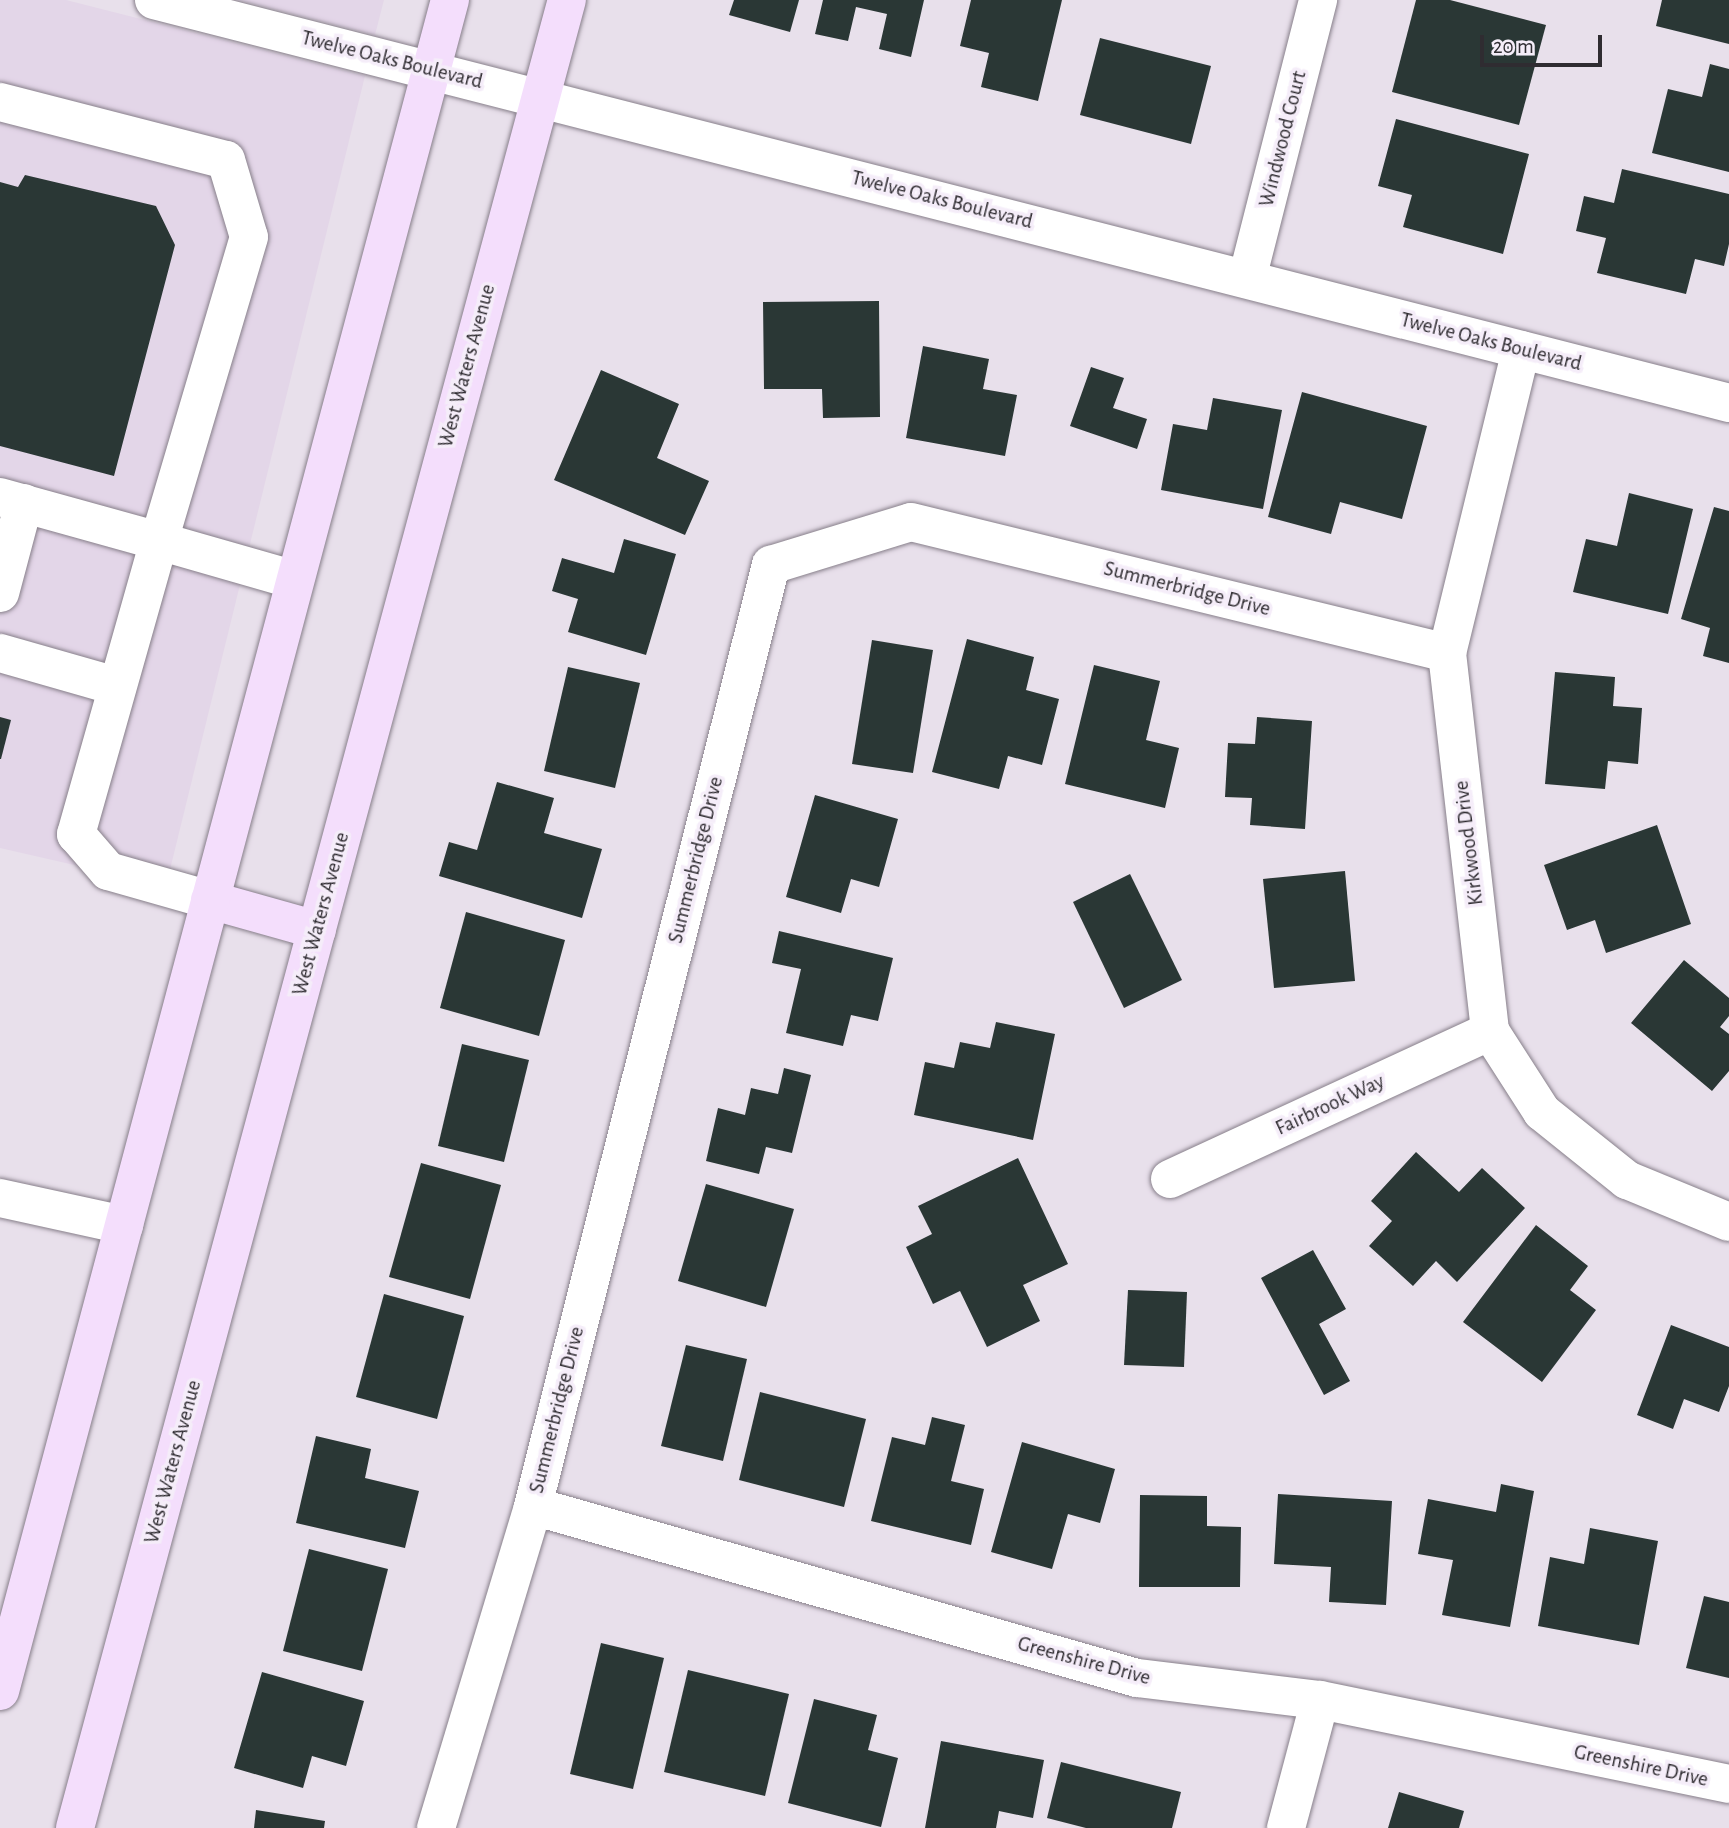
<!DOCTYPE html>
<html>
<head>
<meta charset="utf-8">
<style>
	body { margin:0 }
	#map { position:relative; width:1729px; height:1828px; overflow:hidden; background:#e8e0eb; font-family:"Alegreya Sans",sans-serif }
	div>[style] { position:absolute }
	.built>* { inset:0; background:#e3d6e8 }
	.building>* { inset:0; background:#2a3735 }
	.roads { filter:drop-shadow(0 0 2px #877f8a) drop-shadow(0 0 2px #877f8a) }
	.minor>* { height:38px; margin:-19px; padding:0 19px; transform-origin:19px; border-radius:19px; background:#fff }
	.major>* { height:38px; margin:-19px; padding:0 19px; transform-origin:19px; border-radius:19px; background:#f4defc }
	span { translate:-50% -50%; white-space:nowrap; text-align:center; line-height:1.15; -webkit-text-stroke:7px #f5edf9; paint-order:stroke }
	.street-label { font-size:21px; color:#2f2c31 }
	.scale { position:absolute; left:1480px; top:35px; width:122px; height:32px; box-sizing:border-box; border:4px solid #2f2c31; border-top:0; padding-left:9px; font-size:21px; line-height:24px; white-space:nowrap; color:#2f2c31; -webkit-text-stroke:5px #f5edf9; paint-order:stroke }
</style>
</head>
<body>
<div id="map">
	<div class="built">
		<i style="clip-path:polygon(0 0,66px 0,365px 76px,166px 886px,0 848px)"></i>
		<i style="clip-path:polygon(238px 0,384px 0,375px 35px)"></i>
	</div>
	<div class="building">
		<i style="clip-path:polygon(734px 0,799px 0,790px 32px,729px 15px)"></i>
		<i style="clip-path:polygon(823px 0,924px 0,911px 57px,879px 49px,887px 14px,856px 7px,848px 41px,815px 34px)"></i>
		<i style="clip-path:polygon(971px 0,1062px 0,1038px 101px,981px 87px,989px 53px,960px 46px)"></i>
		<i style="clip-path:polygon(1416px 0,1450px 0,1546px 25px,1519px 125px,1392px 92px)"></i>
		<i style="clip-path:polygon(1662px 0,1729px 0,1729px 44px,1656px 26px)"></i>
		<i style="clip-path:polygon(1100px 38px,1211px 66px,1191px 144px,1080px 115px)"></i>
		<i style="clip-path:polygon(1710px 64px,1729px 69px,1729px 172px,1652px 153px,1668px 89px,1702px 97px)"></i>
		<i style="clip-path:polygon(1396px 119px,1529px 154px,1503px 254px,1403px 227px,1412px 195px,1378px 186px)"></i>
		<i style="clip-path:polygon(1622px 169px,1729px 194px,1729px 244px,1724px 266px,1695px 259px,1686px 294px,1597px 273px,1606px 238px,1576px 231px,1584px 196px,1614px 203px)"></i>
		<i style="clip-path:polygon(25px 175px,156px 206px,175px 245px,114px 476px,0 446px,0 182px,18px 187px)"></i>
		<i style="clip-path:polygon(879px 301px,880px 417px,823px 418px,822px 389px,764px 389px,763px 302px)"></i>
		<i style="clip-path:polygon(923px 346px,989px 359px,983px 389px,1017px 395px,1005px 456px,906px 438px)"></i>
		<i style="clip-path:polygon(1091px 367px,1124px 378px,1113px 408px,1147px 419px,1137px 449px,1070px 426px)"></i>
		<i style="clip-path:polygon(601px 370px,679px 404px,657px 458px,709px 481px,685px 535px,554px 480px)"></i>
		<i style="clip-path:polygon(1302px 392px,1427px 426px,1402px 519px,1340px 502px,1331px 534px,1268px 517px)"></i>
		<i style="clip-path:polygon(1213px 398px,1282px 410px,1263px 509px,1161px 490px,1173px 424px,1207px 430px)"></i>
		<i style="clip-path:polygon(1629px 493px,1693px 509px,1668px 614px,1573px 592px,1586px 539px,1617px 546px)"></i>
		<i style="clip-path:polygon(1714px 507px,1729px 511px,1729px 663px,1703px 656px,1710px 628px,1681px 619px)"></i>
		<i style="clip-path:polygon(624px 539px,676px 554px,646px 655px,568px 632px,578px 599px,552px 591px,562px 558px,614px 573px)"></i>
		<i style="clip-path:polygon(967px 639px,1034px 657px,1026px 690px,1059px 699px,1042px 765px,1008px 756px,999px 789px,932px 772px)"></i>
		<i style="clip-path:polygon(872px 640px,933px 650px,913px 773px,852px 764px)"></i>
		<i style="clip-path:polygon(1094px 665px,1160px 681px,1146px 740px,1179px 748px,1165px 808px,1065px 784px)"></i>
		<i style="clip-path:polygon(568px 667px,640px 683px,615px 788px,544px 771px)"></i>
		<i style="clip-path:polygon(1555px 672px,1615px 677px,1613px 706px,1642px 708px,1638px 764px,1608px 761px,1605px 789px,1545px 784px)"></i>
		<i style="clip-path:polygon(0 717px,11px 720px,1px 759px,0 759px)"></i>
		<i style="clip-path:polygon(1257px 717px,1312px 721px,1305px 829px,1250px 825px,1252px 798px,1225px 797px,1228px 743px,1255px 744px)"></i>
		<i style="clip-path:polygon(497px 782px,554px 798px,544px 833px,602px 849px,582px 918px,439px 876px,449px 842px,477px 850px)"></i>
		<i style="clip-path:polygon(815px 795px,898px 819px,879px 887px,851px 879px,841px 913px,786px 897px)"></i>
		<i style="clip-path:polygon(1657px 825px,1691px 924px,1606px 953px,1595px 920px,1567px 930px,1544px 865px)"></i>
		<i style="clip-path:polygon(1345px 871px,1355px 981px,1274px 988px,1263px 879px)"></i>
		<i style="clip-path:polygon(1130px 874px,1182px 980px,1124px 1008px,1073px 902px)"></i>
		<i style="clip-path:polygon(466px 912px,565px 940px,539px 1036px,440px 1008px)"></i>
		<i style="clip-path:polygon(779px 931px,893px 958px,878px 1021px,851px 1015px,843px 1046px,786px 1033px,801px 969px,772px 963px)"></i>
		<i style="clip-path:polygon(1684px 960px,1729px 998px,1729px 1016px,1720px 1027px,1729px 1034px,1729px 1071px,1712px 1091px,1631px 1023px)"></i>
		<i style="clip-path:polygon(996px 1022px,1055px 1034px,1033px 1140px,914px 1115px,925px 1062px,954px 1068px,960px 1042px,990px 1048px)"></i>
		<i style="clip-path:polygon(462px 1044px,529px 1060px,504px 1162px,438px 1146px)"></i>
		<i style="clip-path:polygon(784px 1068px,811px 1075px,792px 1153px,766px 1147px,759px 1174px,706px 1161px,718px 1108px,745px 1115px,751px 1088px,778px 1094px)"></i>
		<i style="clip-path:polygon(1416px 1152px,1459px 1192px,1482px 1168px,1525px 1208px,1457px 1282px,1436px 1261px,1413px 1286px,1369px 1246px,1392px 1221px,1371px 1201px)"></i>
		<i style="clip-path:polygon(1018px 1158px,1068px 1264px,1023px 1285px,1040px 1321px,987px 1347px,960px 1291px,933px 1304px,906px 1247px,932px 1234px,918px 1206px)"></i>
		<i style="clip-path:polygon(421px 1163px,501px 1185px,470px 1299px,389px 1277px)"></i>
		<i style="clip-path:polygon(706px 1184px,794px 1209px,766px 1307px,678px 1281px)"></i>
		<i style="clip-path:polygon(1536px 1225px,1588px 1266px,1570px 1290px,1596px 1310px,1542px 1382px,1463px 1322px)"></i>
		<i style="clip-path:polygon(1313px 1250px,1346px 1309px,1319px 1324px,1350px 1381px,1324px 1395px,1261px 1278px)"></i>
		<i style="clip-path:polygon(1128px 1290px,1187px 1292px,1184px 1367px,1124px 1365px)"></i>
		<i style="clip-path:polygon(384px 1294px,464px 1316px,437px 1419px,356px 1397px)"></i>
		<i style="clip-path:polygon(1671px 1325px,1729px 1347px,1729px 1386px,1719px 1412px,1684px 1399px,1673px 1429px,1637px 1415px)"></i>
		<i style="clip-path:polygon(686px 1345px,747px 1359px,723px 1461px,661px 1446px)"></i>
		<i style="clip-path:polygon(760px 1392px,866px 1419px,844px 1507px,739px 1480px)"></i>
		<i style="clip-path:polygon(932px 1417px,965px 1425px,951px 1481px,984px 1489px,971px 1545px,871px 1521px,892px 1437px,925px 1445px)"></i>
		<i style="clip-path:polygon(316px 1436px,371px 1449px,365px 1478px,419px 1491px,405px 1548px,296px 1523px)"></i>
		<i style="clip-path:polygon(1022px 1442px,1115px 1469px,1100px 1523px,1068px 1514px,1052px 1569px,991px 1552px)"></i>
		<i style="clip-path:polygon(1501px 1484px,1534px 1491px,1510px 1627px,1442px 1615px,1453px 1560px,1418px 1554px,1428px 1499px,1496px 1512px)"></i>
		<i style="clip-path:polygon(1278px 1494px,1392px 1501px,1386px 1605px,1329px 1602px,1331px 1567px,1274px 1564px)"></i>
		<i style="clip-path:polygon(1140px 1495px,1207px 1496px,1207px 1526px,1241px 1527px,1240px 1587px,1139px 1587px)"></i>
		<i style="clip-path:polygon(1590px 1528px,1658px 1541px,1639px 1645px,1538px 1626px,1550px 1557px,1584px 1564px)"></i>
		<i style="clip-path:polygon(309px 1549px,388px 1569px,362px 1671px,283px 1651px)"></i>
		<i style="clip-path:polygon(1704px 1596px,1729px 1602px,1729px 1678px,1686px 1668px)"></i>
		<i style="clip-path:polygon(601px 1643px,664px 1658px,633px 1789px,570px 1774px)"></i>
		<i style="clip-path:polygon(688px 1670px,789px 1694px,765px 1796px,664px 1772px)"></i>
		<i style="clip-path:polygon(262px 1672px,364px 1701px,346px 1766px,312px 1756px,303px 1788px,234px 1768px)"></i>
		<i style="clip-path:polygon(814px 1699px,877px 1715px,868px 1750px,898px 1758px,881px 1827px,788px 1803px)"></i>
		<i style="clip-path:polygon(941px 1741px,1044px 1760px,1033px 1818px,999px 1811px,996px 1828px,925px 1828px)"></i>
		<i style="clip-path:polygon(1061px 1762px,1181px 1792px,1172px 1828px,1086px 1828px,1047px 1818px)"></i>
		<i style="clip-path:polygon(1399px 1792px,1464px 1811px,1459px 1828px,1388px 1828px)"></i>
		<i style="clip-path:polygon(256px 1810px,325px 1821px,324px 1828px,254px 1828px)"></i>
	</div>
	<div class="roads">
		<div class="minor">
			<i style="left:154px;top:0;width:1626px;rotate:14.35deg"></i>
			<i style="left:0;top:102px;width:233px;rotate:14.4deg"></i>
			<i style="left:226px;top:160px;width:80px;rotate:73.4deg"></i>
			<i style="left:249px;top:237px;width:317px;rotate:106.5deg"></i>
			<i style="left:159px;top:541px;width:141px;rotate:16deg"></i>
			<i style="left:1247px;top:279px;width:288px;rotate:-75.7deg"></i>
			<i style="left:1521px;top:350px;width:312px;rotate:103.7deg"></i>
			<i style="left:1447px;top:653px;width:380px;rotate:83.5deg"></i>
			<i style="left:1490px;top:1031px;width:96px;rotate:57.3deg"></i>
			<i style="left:1542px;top:1112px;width:109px;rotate:38.7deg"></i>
			<i style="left:1627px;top:1180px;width:110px;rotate:22.4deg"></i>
			<i style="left:0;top:497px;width:165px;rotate:15.5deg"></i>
			<i style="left:159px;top:541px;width:305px;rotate:105.8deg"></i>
			<i style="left:76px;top:834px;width:49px;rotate:49.1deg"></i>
			<i style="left:108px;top:871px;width:106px;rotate:15.9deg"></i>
			<i style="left:0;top:593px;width:93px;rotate:-75.1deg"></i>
			<i style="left:0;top:653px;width:121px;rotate:15.9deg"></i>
			<i style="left:1170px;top:1179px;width:353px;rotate:-24.8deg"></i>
			<i style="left:0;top:1198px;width:127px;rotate:12.3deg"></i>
			<i style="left:533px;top:1506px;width:628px;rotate:15.9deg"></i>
			<i style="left:1137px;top:1678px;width:184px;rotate:6.9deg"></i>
			<i style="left:1320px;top:1700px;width:418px;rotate:11.6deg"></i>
			<i style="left:436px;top:1828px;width:336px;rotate:-73.2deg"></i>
			<i style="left:533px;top:1506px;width:971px;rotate:-75.81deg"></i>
			<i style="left:771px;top:565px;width:146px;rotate:-17.1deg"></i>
			<i style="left:911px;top:522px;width:552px;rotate:13.73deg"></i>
			<i style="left:1286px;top:1828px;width:132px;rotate:-75.1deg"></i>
		</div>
		<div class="major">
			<i style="left:210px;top:900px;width:111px;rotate:15.7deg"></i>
			<i style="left:0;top:1691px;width:1750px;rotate:-75.1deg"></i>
			<i style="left:75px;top:1828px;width:1893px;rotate:-74.94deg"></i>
		</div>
	</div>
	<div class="street-label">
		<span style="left:392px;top:60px;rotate:14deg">Twelve Oaks Boulevard</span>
		<span style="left:1283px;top:139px;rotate:-76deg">Windwood Court</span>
		<span style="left:942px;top:200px;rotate:14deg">Twelve Oaks Boulevard</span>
		<span style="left:1491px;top:342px;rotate:14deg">Twelve Oaks Boulevard</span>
		<span style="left:467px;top:366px;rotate:-75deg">West Waters Avenue</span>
		<span style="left:1187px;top:589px;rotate:14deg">Summerbridge Drive</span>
		<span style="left:1469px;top:843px;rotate:-97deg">Kirkwood Drive</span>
		<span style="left:696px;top:860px;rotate:-76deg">Summerbridge Drive</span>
		<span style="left:321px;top:914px;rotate:-75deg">West Waters Avenue</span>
		<span style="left:1330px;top:1105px;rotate:-25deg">Fairbrook Way</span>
		<span style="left:557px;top:1410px;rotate:-76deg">Summerbridge Drive</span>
		<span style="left:173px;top:1462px;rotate:-75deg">West Waters Avenue</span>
		<span style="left:1084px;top:1661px;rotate:15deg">Greenshire Drive</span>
		<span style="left:1641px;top:1766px;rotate:12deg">Greenshire Drive</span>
	</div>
	<div class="scale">20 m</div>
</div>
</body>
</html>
